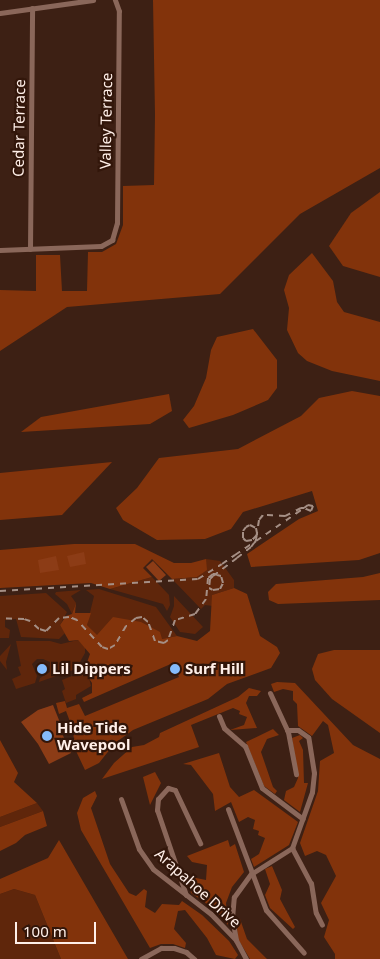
<!DOCTYPE html>
<html>
<head>
<meta charset="utf-8">
<style>
	body { margin:0 }
	#map { position:relative; width:380px; height:959px; overflow:hidden; background:#3d2014; font-family:"Noto Sans",sans-serif }
	div>[style] { position:absolute }
	.green>* { inset:0; background:#5f260b }
	.forest>* { inset:0; background:#82330b }
	.water>* { inset:0; background:#8c3c16 }
	.minor>* { height:5px; margin:-2.5px; padding:0 2.5px; transform-origin:2.5px; border-radius:2.5px; background:#8a675a }
	.rail>* { height:2px; margin-top:-1px; transform-origin:0; background:repeating-linear-gradient(90deg,#a58f85 0 6px,transparent 0 12px) }
	.dots>* { width:14px; height:14px; translate:-50% -50%; box-sizing:border-box; border:2px solid #32160a; border-radius:50% }
	span { translate:-50% -50%; white-space:nowrap; text-align:center; line-height:1.15; -webkit-text-stroke:4.5px #32160a; paint-order:stroke }
	.street-label { font-size:15px; color:#ffefe8 }
	.poi-label { font-size:15px; color:#ffefe8; font-weight:700 }
	.left { translate:0 -50%; text-align:left }
	.scale { position:absolute; left:15px; top:922px; width:81px; height:22px; box-sizing:border-box; border:2px solid #ffefe8; border-top:0; padding-left:6px; font-size:15px; line-height:18px; white-space:nowrap; color:#ffefe8; -webkit-text-stroke:4px #32160a; paint-order:stroke }
</style>
</head>
<body>
<div id="map">
	<div class="green">
		<i style="clip-path:polygon(206px 559px,220px 561px,234px 580px,234px 588px,212px 595px,213px 606px,205px 605px,201px 609px,172px 579px,197px 577px,206px 570px)"></i>
		<i style="clip-path:polygon(152px 577px,169px 595px,170px 605px,167px 611px,163px 604px,110px 589px)"></i>
		<i style="clip-path:polygon(99px 589px,156px 607px,177px 636px,162px 639px,97px 636px,87px 625px,94px 596px,86px 590px)"></i>
		<i style="clip-path:polygon(81px 590px,71px 596px,76px 603px,72px 614px,67px 604px,55px 594px,56px 592px)"></i>
		<i style="clip-path:polygon(46px 593px,67px 612px,60px 625px,65px 633px,59px 639px,21px 637px,16px 619px,5px 620px,5px 627px,10px 630px,9px 638px,0 638px,0 596px)"></i>
		<i style="clip-path:polygon(174px 596px,203px 627px,195px 634px,180px 632px,170px 617px,174px 606px)"></i>
		<i style="clip-path:polygon(78px 640px,85px 647px,85px 653px,76px 669px,39px 682px,40px 678px,50px 672px,50px 662px,43px 659px,37px 659px,32px 664px,37px 676px,35px 683px,16px 689px,12px 679px,21px 675px,18px 667px,21px 666px,16px 641px,50px 641px,61px 644px)"></i>
		<i style="clip-path:polygon(11px 644px,6px 662px,7px 670px,0 661px,0 656px)"></i>
		<i style="clip-path:polygon(84px 671px,88px 674px,91px 686px,76px 695px,76px 699px,66px 703px,62px 691px,65px 689px,62px 680px)"></i>
		<i style="clip-path:polygon(37px 803px,43px 811px,0 827px,0 817px)"></i>
		<i style="clip-path:polygon(14px 889px,35px 895px,61px 959px,0 959px,0 894px)"></i>
	</div>
	<div class="forest">
		<i style="clip-path:polygon(153px 0,380px 0,380px 168px,300px 214px,220px 294px,67px 307px,0 351px,0 290px,36px 291px,36px 255px,60px 255px,62px 291px,87px 291px,88px 252px,102px 252px,116px 244px,123px 225px,123px 186px,154px 185px,155px 115px)"></i>
		<i style="clip-path:polygon(380px 192px,380px 277px,343px 266px,329px 246px,351px 213px)"></i>
		<i style="clip-path:polygon(312px 253px,333px 281px,337px 302px,344px 312px,380px 322px,380px 381px,332px 371px,307px 361px,298px 353px,287px 330px,289px 308px,284px 290px,289px 275px)"></i>
		<i style="clip-path:polygon(253px 329px,277px 360px,277px 388px,268px 400px,233px 415px,189px 428px,183px 420px,194px 406px,206px 378px,211px 350px,217px 337px)"></i>
		<i style="clip-path:polygon(352px 391px,380px 396px,380px 553px,359px 560px,251px 567px,247px 554px,299px 519px,318px 511px,312px 491px,243px 512px,231px 529px,205px 539px,157px 540px,123px 520px,116px 508px,137px 488px,159px 458px,238px 449px,301px 416px,319px 398px)"></i>
		<i style="clip-path:polygon(169px 394px,172px 411px,150px 424px,21px 432px,41px 417px)"></i>
		<i style="clip-path:polygon(112px 462px,62px 515px,0 520px,0 473px)"></i>
		<i style="clip-path:polygon(74px 544px,135px 544px,174px 563px,191px 563px,206px 559px,207px 570px,197px 577px,172px 579px,152px 559px,143px 568px,152px 577px,110px 589px,91px 583px,0 588px,0 550px)"></i>
		<i style="clip-path:polygon(380px 573px,380px 600px,278px 604px,269px 600px,268px 592px,276px 584px,363px 577px)"></i>
		<i style="clip-path:polygon(234px 588px,247px 594px,260px 636px,277px 647px,280px 653px,271px 668px,227px 684px,208px 699px,133px 730px,115px 743px,99px 763px,85px 770px,76px 751px,72px 727px,66px 711px,59px 714px,56px 703px,65px 701px,67px 708px,79px 704px,85px 716px,179px 677px,173px 663px,84px 702px,82px 698px,92px 693px,92px 683px,84px 671px,90px 654px,78px 640px,69px 641px,60px 625px,66px 616px,72px 614px,76px 603px,75px 613px,91px 613px,87px 625px,97px 635px,113px 617px,141px 622px,160px 632px,162px 639px,177px 636px,197px 641px,210px 631px,212px 595px)"></i>
		<i style="clip-path:polygon(334px 650px,380px 650px,380px 733px,332px 699px,315px 680px,312px 669px,318px 654px)"></i>
		<i style="clip-path:polygon(277px 682px,295px 683px,353px 745px,380px 759px,380px 959px,335px 959px,335px 954px,324px 937px,329px 920px,321px 903px,336px 876px,326px 855px,317px 851px,305px 856px,300px 843px,318px 791px,320px 761px,334px 753px,328px 725px,323px 721px,312px 736px,298px 726px,297px 704px,293px 700px,293px 691px,283px 689px,274px 692px,271px 684px)"></i>
		<i style="clip-path:polygon(249px 688px,261px 691px,257px 696px,249px 696px,246px 703px,257px 728px,230px 730px,244px 725px,247px 717px,239px 714px,240px 711px,233px 708px,191px 725px,199px 747px,102px 779px,114px 763px,132px 747px,144px 745px,159px 737px,160px 733px,238px 697px)"></i>
		<i style="clip-path:polygon(273px 729px,279px 735px,267px 739px,261px 752px,273px 787px,277px 791px,275px 794px,264px 786px,246px 742px)"></i>
		<i style="clip-path:polygon(300px 735px,303px 738px,299px 741px,303px 750px,304px 783px,308px 783px,300px 812px,284px 800px,286px 791px,294px 787px,298px 778px,292px 738px)"></i>
		<i style="clip-path:polygon(0 740px,18px 773px,14px 782px,37px 803px,0 817px)"></i>
		<i style="clip-path:polygon(219px 753px,230px 787px,239px 797px,254px 790px,298px 822px,289px 845px,254px 867px,251px 859px,259px 854px,265px 838px,258px 835px,259px 831px,253px 829px,255px 820px,248px 817px,239px 822px,231px 802px,215px 811px,213px 794px,191px 765px,183px 764px)"></i>
		<i style="clip-path:polygon(155px 772px,161px 783px,150px 805px,143px 777px)"></i>
		<i style="clip-path:polygon(95px 791px,97px 796px,91px 808px,110px 864px,129px 893px,136px 896px,144px 889px,147px 891px,145px 907px,155px 913px,162px 904px,179px 905px,182px 901px,202px 915px,229px 941px,238px 955px,235px 959px,216px 955px,207px 938px,185px 910px,178px 911px,174px 929px,186px 943px,185px 948px,173px 944px,161px 944px,150px 948px,81px 830px,77px 813px,83px 798px)"></i>
		<i style="clip-path:polygon(43px 811px,47px 826px,25px 835px,16px 843px,0 851px,0 827px)"></i>
		<i style="clip-path:polygon(59px 840px,128px 959px,61px 959px,35px 895px,14px 889px,0 894px,0 879px,48px 858px)"></i>
		<i style="clip-path:polygon(228px 840px,230px 847px,235px 844px,244px 872px,232px 887px,226px 903px,228px 925px,213px 908px,191px 893px,186px 876px,206px 880px,207px 865px,192px 862px,187px 856px)"></i>
		<i style="clip-path:polygon(272px 866px,282px 890px,280px 899px,295px 927px,293px 929px,270px 908px,265px 895px,270px 884px,265px 869px)"></i>
		<i style="clip-path:polygon(236px 918px,240px 919px,247px 939px,267px 959px,250px 959px,238px 939px)"></i>
	</div>
	<div class="water">
		<i style="clip-path:polygon(84px 552px,86px 564px,70px 567px,67px 556px)"></i>
		<i style="clip-path:polygon(56px 556px,59px 570px,40px 573px,38px 560px)"></i>
		<i style="clip-path:polygon(153px 561px,166px 575px,159px 581px,146px 567px)"></i>
		<i style="clip-path:polygon(53px 705px,61px 725px,62px 721px,66px 722px,65px 725px,67px 729px,63px 731px,60px 729px,71px 753px,49px 764px,38px 744px,21px 722px,38px 710px)"></i>
	</div>
	<div class="minor">
		<i style="left:0;top:13px;width:94px;rotate:-8deg"></i>
		<i style="left:30px;top:249px;width:241px;rotate:-89.5deg"></i>
		<i style="left:0;top:250px;width:101px;rotate:-2.3deg"></i>
		<i style="left:101px;top:246px;width:13px;rotate:-29deg"></i>
		<i style="left:112px;top:240px;width:18px;rotate:-74deg"></i>
		<i style="left:117px;top:223px;width:212px;rotate:-89.5deg"></i>
		<i style="left:119px;top:11px;width:12px;rotate:-110deg"></i>
		<i style="left:270px;top:693px;width:43px;rotate:65.2deg"></i>
		<i style="left:288px;top:732px;width:43px;rotate:79.2deg"></i>
		<i style="left:219px;top:716px;width:13px;rotate:67deg"></i>
		<i style="left:224px;top:728px;width:28px;rotate:41deg"></i>
		<i style="left:245px;top:746px;width:45px;rotate:68deg"></i>
		<i style="left:262px;top:788px;width:51px;rotate:37.1deg"></i>
		<i style="left:121px;top:799px;width:53px;rotate:70.2deg"></i>
		<i style="left:139px;top:849px;width:24px;rotate:55deg"></i>
		<i style="left:153px;top:869px;width:73px;rotate:37.8deg"></i>
		<i style="left:211px;top:914px;width:36px;rotate:46deg"></i>
		<i style="left:228px;top:809px;width:108px;rotate:69.4deg"></i>
		<i style="left:266px;top:910px;width:57px;rotate:48.5deg"></i>
		<i style="left:292px;top:848px;width:40px;rotate:62deg"></i>
		<i style="left:311px;top:883px;width:30px;rotate:81deg"></i>
		<i style="left:316px;top:913px;width:13px;rotate:63deg"></i>
		<i style="left:186px;top:895px;width:90px;rotate:-108.8deg"></i>
		<i style="left:157px;top:810px;width:11px;rotate:-85deg"></i>
		<i style="left:158px;top:799px;width:15px;rotate:-48deg"></i>
		<i style="left:168px;top:788px;width:7px;rotate:16deg"></i>
		<i style="left:175px;top:790px;width:59px;rotate:64.7deg"></i>
		<i style="left:141px;top:959px;width:23px;rotate:-29deg"></i>
		<i style="left:161px;top:948px;width:13px"></i>
		<i style="left:174px;top:948px;width:13px;rotate:18deg"></i>
		<i style="left:186px;top:952px;width:11px;rotate:41deg"></i>
		<i style="left:246px;top:959px;width:21px;rotate:-118deg"></i>
		<i style="left:236px;top:940px;width:22px;rotate:-100deg"></i>
		<i style="left:232px;top:918px;width:21px;rotate:-85deg"></i>
		<i style="left:234px;top:897px;width:29px;rotate:-54deg"></i>
		<i style="left:251px;top:874px;width:49px;rotate:-32.4deg"></i>
		<i style="left:292px;top:848px;width:59px;rotate:-70.3deg"></i>
		<i style="left:312px;top:792px;width:19px;rotate:-84deg"></i>
		<i style="left:314px;top:773px;width:36px;rotate:-99deg"></i>
		<i style="left:308px;top:737px;width:12px;rotate:-145deg"></i>
		<i style="left:298px;top:730px;width:11px;rotate:180deg"></i>
	</div>
	<div class="rail">
		<i style="left:0;top:591px;width:198px;rotate:-3.5deg"></i>
		<i style="left:198px;top:579px;width:28px;rotate:-32deg"></i>
		<i style="left:222px;top:564px;width:16px;rotate:-35deg"></i>
		<i style="left:235px;top:555px;width:25px;rotate:-34deg"></i>
		<i style="left:256px;top:541px;width:58px;rotate:-34.5deg"></i>
		<i style="left:304px;top:508px;width:5px;rotate:-37deg"></i>
		<i style="left:308px;top:505px;width:5px;rotate:11deg"></i>
		<i style="left:313px;top:506px;width:5px;rotate:112deg"></i>
		<i style="left:311px;top:511px;width:8px;rotate:-157deg"></i>
		<i style="left:304px;top:508px;width:3px;rotate:180deg"></i>
		<i style="left:301px;top:508px;width:18px;rotate:153deg"></i>
		<i style="left:285px;top:516px;width:22px;rotate:-177deg"></i>
		<i style="left:263px;top:515px;width:6px;rotate:129deg"></i>
		<i style="left:259px;top:520px;width:13px;rotate:99deg"></i>
		<i style="left:257px;top:533px;width:2px;rotate:90deg"></i>
		<i style="left:257px;top:535px;width:7px;rotate:135deg"></i>
		<i style="left:252px;top:540px;width:6px;rotate:171deg"></i>
		<i style="left:246px;top:541px;width:4px;rotate:-135deg"></i>
		<i style="left:243px;top:538px;width:7px;rotate:-90deg"></i>
		<i style="left:243px;top:531px;width:5px;rotate:-53deg"></i>
		<i style="left:246px;top:527px;width:4px;rotate:-27deg"></i>
		<i style="left:250px;top:525px;width:7px;rotate:27deg"></i>
		<i style="left:256px;top:528px;width:5px;rotate:79deg"></i>
		<i style="left:257px;top:533px;width:6px;rotate:99deg"></i>
		<i style="left:256px;top:539px;width:2px;rotate:90deg"></i>
		<i style="left:256px;top:541px;width:3px;rotate:135deg"></i>
		<i style="left:254px;top:543px;width:5px;rotate:127deg"></i>
		<i style="left:251px;top:547px;width:18px;rotate:142deg"></i>
		<i style="left:237px;top:558px;width:30px;rotate:143deg"></i>
		<i style="left:213px;top:576px;width:4px;rotate:135deg"></i>
		<i style="left:210px;top:579px;width:9px;rotate:96deg"></i>
		<i style="left:209px;top:588px;width:4px;rotate:27deg"></i>
		<i style="left:213px;top:590px;width:7px;rotate:-8deg"></i>
		<i style="left:220px;top:589px;width:7px;rotate:-63deg"></i>
		<i style="left:223px;top:583px;width:7px;rotate:-106deg"></i>
		<i style="left:221px;top:576px;width:4px;rotate:-166deg"></i>
		<i style="left:217px;top:575px;width:2px;rotate:-153deg"></i>
		<i style="left:215px;top:574px;width:2px;rotate:180deg"></i>
		<i style="left:213px;top:574px;width:6px;rotate:141deg"></i>
		<i style="left:208px;top:578px;width:21px;rotate:95deg"></i>
		<i style="left:206px;top:599px;width:19px;rotate:126deg"></i>
		<i style="left:195px;top:614px;width:21px;rotate:163deg"></i>
		<i style="left:175px;top:620px;width:21px;rotate:109deg"></i>
		<i style="left:168px;top:640px;width:5px;rotate:143deg"></i>
		<i style="left:164px;top:643px;width:9px;rotate:-167deg"></i>
		<i style="left:155px;top:641px;width:20px;rotate:-110deg"></i>
		<i style="left:148px;top:622px;width:8px;rotate:-140deg"></i>
		<i style="left:142px;top:617px;width:6px;rotate:171deg"></i>
		<i style="left:136px;top:618px;width:13px;rotate:141deg"></i>
		<i style="left:126px;top:626px;width:22px;rotate:120deg"></i>
		<i style="left:115px;top:645px;width:8px;rotate:150deg"></i>
		<i style="left:108px;top:649px;width:6px;rotate:-162deg"></i>
		<i style="left:102px;top:647px;width:37px;rotate:-133deg"></i>
		<i style="left:77px;top:620px;width:9px;rotate:-159deg"></i>
		<i style="left:69px;top:617px;width:10px;rotate:174deg"></i>
		<i style="left:59px;top:618px;width:18px;rotate:135deg"></i>
		<i style="left:46px;top:631px;width:7px;rotate:-164deg"></i>
		<i style="left:39px;top:629px;width:12px;rotate:-138deg"></i>
		<i style="left:30px;top:621px;width:6px;rotate:-162deg"></i>
		<i style="left:24px;top:619px;width:24px;rotate:-178deg"></i>
	</div>
	<div class="dots">
		<i style="left:42px;top:669px;background:#85bbfb"></i>
		<i style="left:175px;top:669px;background:#85bbfb"></i>
		<i style="left:47px;top:736px;background:#85bbfb"></i>
	</div>
	<div class="street-label">
		<span style="left:106px;top:121px;rotate:-89deg">Valley Terrace</span>
		<span style="left:19px;top:128px;rotate:-89deg">Cedar Terrace</span>
		<span style="left:198px;top:888px;rotate:42deg">Arapahoe Drive</span>
	</div>
	<div class="poi-label">
		<span class="left" style="left:52px;top:669px">Lil Dippers</span>
		<span class="left" style="left:185px;top:669px">Surf Hill</span>
		<span class="left" style="left:57px;top:736px">Hide Tide<br>Wavepool</span>
	</div>
	<div class="scale">100 m</div>
</div>
</body>
</html>
